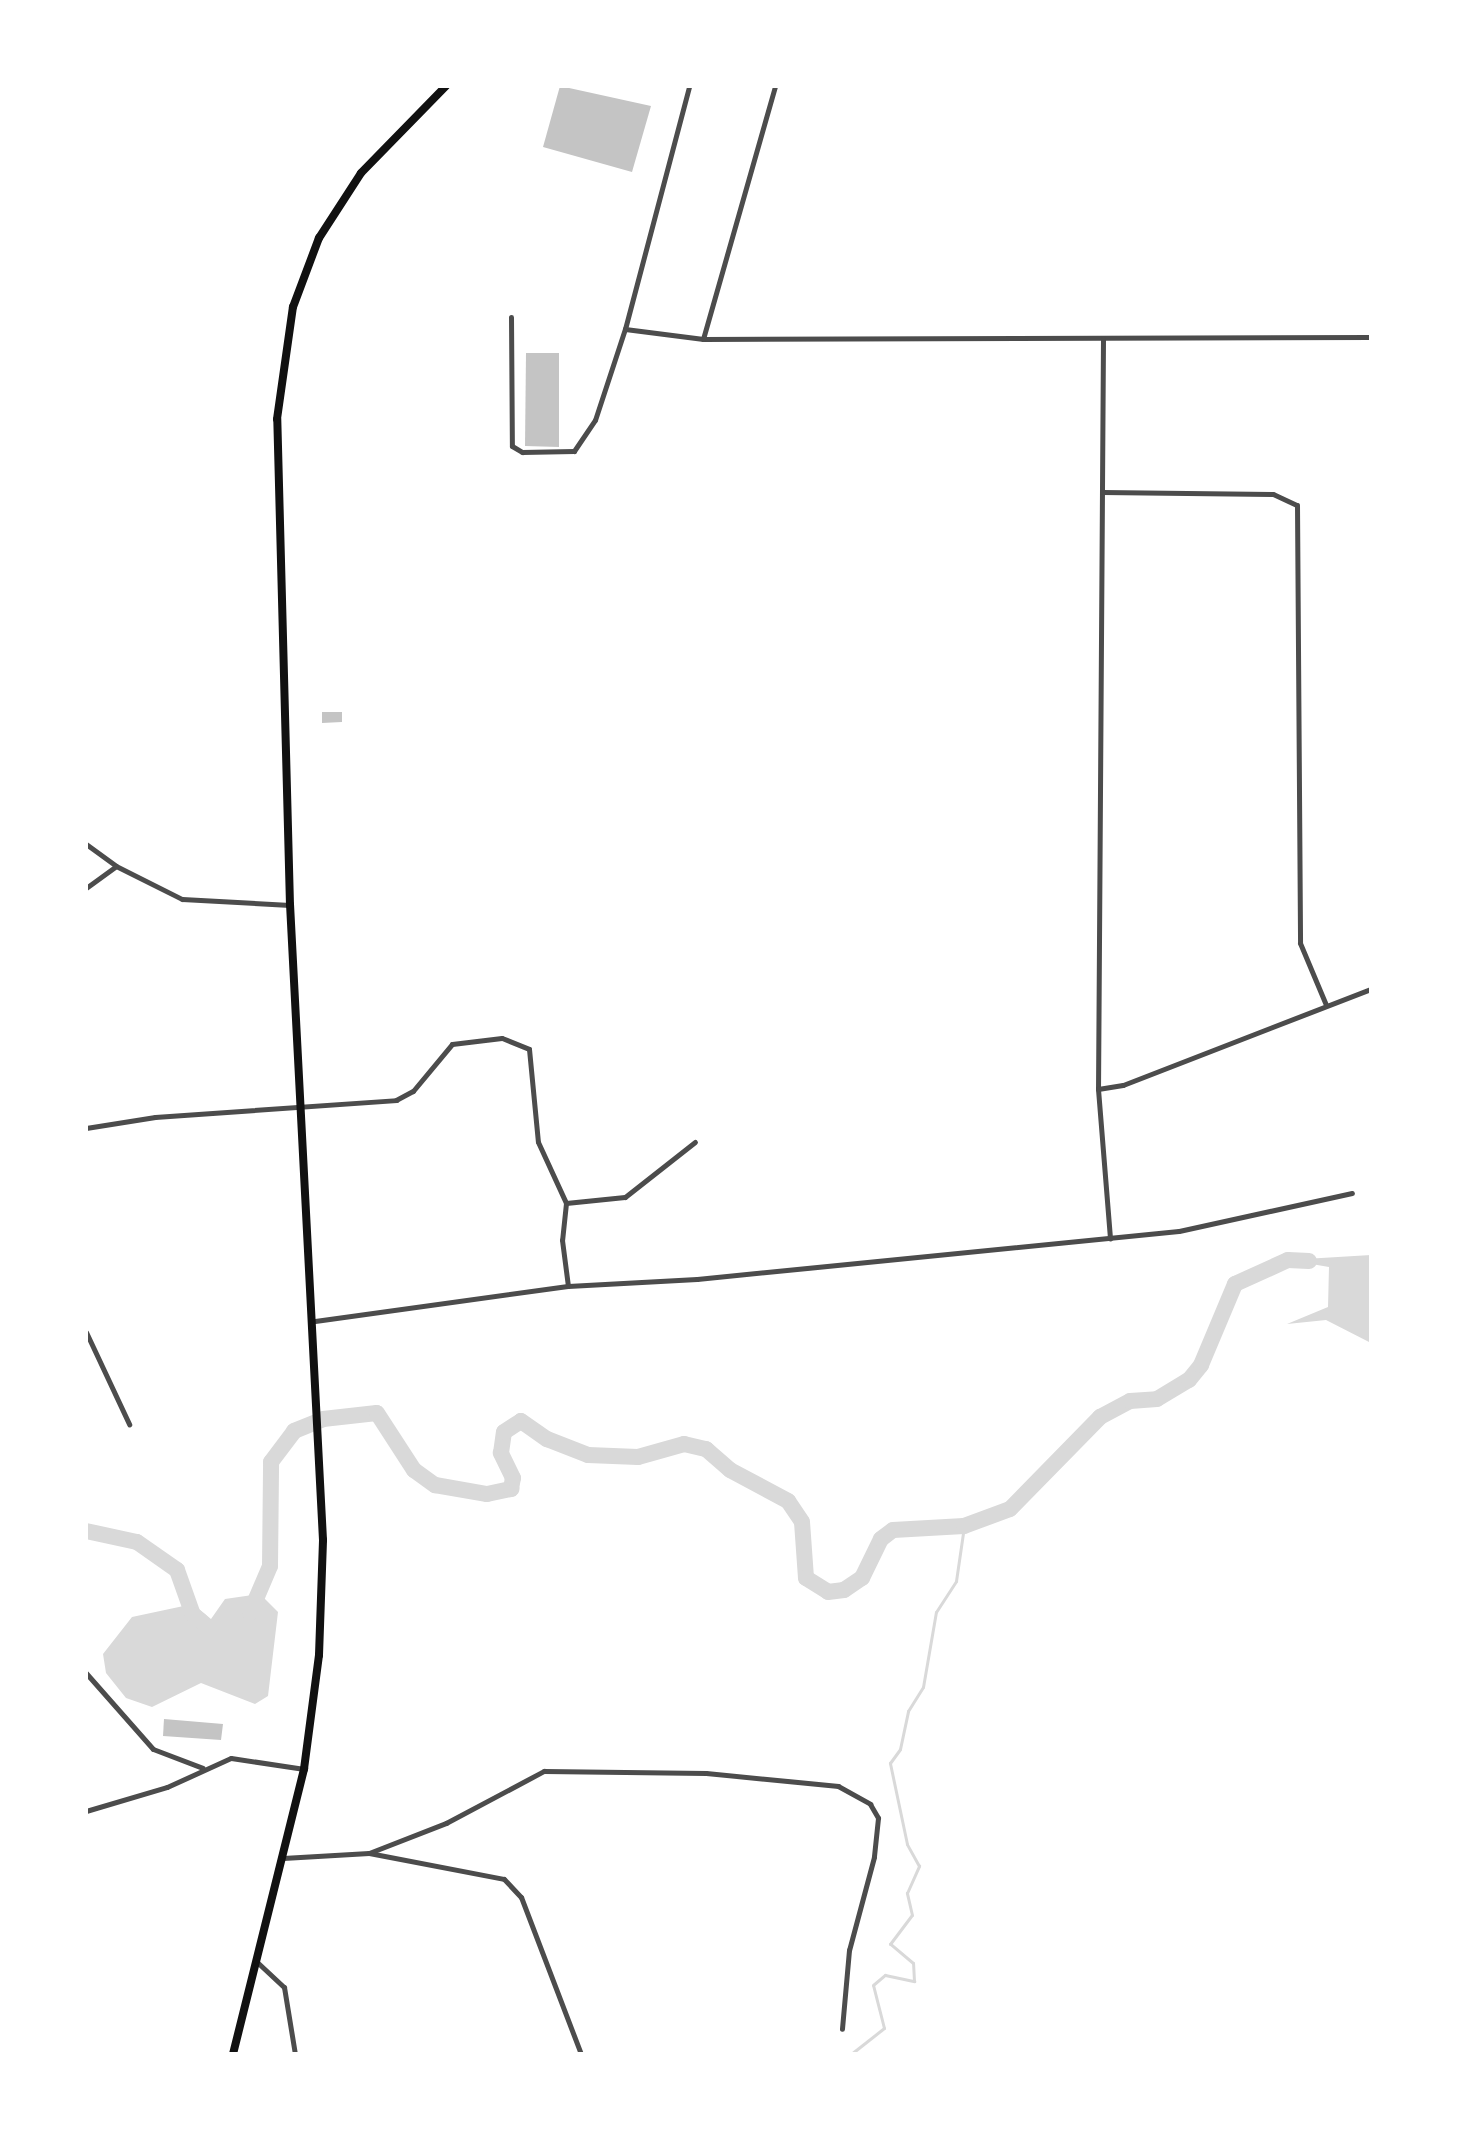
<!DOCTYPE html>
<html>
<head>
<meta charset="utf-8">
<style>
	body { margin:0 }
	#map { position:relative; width:1457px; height:2140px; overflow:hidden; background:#fff; font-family:"Nunito Sans",sans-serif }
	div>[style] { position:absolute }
	.water>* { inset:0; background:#d9d9d9 }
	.stream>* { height:3px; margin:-1.5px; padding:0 1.5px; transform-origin:1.5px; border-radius:1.5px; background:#d9d9d9 }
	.river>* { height:16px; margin:-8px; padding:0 8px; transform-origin:8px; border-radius:8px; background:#d9d9d9 }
	.building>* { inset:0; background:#c4c4c4 }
	.minor>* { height:5px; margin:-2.5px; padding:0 2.5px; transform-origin:2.5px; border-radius:2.5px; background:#4c4c4c }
	.primary>* { height:8px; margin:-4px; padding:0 4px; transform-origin:4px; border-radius:4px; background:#111 }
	span { translate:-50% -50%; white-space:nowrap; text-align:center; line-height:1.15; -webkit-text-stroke:7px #fff; paint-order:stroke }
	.frame { position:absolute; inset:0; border:88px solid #fff; pointer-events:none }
</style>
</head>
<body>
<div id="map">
	<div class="water">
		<i style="clip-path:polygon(1371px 1255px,1371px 1343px,1326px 1320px,1287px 1324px,1328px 1307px,1329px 1267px,1288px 1260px)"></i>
		<i style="clip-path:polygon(260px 1594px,278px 1612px,268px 1696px,255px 1704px,201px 1683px,152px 1707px,126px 1698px,106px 1673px,103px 1654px,132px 1617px,193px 1604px,211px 1619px,225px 1599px)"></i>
	</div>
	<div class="stream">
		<i style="left:851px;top:2054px;width:42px;rotate:-38.2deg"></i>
		<i style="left:884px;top:2028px;width:44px;rotate:-104.3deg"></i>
		<i style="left:873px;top:1985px;width:16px;rotate:-40deg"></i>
		<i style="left:885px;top:1975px;width:30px;rotate:12deg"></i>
		<i style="left:914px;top:1981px;width:18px;rotate:-93deg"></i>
		<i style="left:913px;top:1963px;width:30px;rotate:-140deg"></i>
		<i style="left:890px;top:1944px;width:36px;rotate:-53deg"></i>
		<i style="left:912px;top:1915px;width:23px;rotate:-103deg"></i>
		<i style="left:907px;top:1893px;width:30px;rotate:-66deg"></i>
		<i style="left:919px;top:1866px;width:25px;rotate:-119deg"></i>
		<i style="left:907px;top:1844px;width:83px;rotate:-101.9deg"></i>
		<i style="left:890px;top:1763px;width:17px;rotate:-54deg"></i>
		<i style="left:900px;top:1749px;width:39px;rotate:-78deg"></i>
		<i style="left:908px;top:1711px;width:28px;rotate:-58deg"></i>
		<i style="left:923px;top:1687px;width:76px;rotate:-80.2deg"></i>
		<i style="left:936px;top:1612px;width:37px;rotate:-57deg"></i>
		<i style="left:956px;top:1581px;width:56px;rotate:-81.7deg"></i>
	</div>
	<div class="river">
		<i style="left:86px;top:1531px;width:52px;rotate:12.2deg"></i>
		<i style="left:137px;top:1542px;width:49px;rotate:35deg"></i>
		<i style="left:177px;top:1570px;width:48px;rotate:70.4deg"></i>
		<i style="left:193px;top:1615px;width:10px;rotate:37deg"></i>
		<i style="left:250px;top:1613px;width:51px;rotate:-66.9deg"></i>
		<i style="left:270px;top:1566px;width:104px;rotate:-89.4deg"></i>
		<i style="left:271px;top:1462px;width:39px;rotate:-53deg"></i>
		<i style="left:294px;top:1431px;width:31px;rotate:-22deg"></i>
		<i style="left:323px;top:1419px;width:54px;rotate:-6.3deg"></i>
		<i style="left:377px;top:1413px;width:68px;rotate:57deg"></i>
		<i style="left:414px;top:1470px;width:26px;rotate:36deg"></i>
		<i style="left:435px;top:1485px;width:53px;rotate:9.8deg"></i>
		<i style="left:487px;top:1494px;width:25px;rotate:-12deg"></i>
		<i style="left:511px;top:1489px;width:11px;rotate:-80deg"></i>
		<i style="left:513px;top:1478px;width:28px;rotate:-116deg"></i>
		<i style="left:501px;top:1453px;width:21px;rotate:-82deg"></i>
		<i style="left:504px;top:1432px;width:20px;rotate:-33deg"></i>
		<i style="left:521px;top:1421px;width:32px;rotate:35deg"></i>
		<i style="left:547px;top:1439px;width:44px;rotate:21.3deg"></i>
		<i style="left:588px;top:1455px;width:50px;rotate:2.3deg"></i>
		<i style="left:638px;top:1457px;width:48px;rotate:-15.8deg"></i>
		<i style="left:684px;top:1444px;width:23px;rotate:13deg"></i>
		<i style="left:706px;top:1449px;width:32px;rotate:41deg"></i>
		<i style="left:730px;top:1470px;width:66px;rotate:28.1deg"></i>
		<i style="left:788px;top:1501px;width:25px;rotate:56deg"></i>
		<i style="left:802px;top:1522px;width:56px;rotate:85.9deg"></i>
		<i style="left:806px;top:1578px;width:26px;rotate:32deg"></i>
		<i style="left:828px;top:1592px;width:16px;rotate:-7deg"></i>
		<i style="left:844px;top:1590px;width:22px;rotate:-34deg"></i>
		<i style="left:862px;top:1578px;width:43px;rotate:-64deg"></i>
		<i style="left:881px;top:1539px;width:15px;rotate:-37deg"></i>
		<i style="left:893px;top:1530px;width:71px;rotate:-3.2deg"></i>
		<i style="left:964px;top:1526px;width:49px;rotate:-20.3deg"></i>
		<i style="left:1010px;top:1509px;width:129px;rotate:-45.6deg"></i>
		<i style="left:1100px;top:1417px;width:34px;rotate:-28deg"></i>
		<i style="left:1130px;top:1401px;width:27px;rotate:-4deg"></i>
		<i style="left:1157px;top:1399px;width:37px;rotate:-31deg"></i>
		<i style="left:1189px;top:1380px;width:19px;rotate:-51deg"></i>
		<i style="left:1201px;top:1365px;width:88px;rotate:-67.2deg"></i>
		<i style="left:1235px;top:1284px;width:58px;rotate:-24.4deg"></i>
		<i style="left:1288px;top:1260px;width:21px;rotate:3deg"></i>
	</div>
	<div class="building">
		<i style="clip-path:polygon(560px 86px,651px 106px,632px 172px,543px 147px)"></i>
		<i style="clip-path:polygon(526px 353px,559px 353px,559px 447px,525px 446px)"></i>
		<i style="clip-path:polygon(322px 712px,342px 712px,342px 722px,322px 723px)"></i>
		<i style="clip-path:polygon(164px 1719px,223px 1724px,221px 1740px,163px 1736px)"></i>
	</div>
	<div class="minor">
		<i style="left:511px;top:317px;width:129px;rotate:89.6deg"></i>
		<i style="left:512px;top:446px;width:12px;rotate:31deg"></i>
		<i style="left:522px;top:452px;width:52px;rotate:-1.1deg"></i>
		<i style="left:574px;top:451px;width:37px;rotate:-56deg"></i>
		<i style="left:595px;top:420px;width:96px;rotate:-71.8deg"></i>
		<i style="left:625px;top:329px;width:251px;rotate:-75.2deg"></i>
		<i style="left:625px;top:329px;width:79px;rotate:7.3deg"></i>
		<i style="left:703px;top:339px;width:668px;rotate:-0.17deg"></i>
		<i style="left:703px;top:339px;width:263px;rotate:-74.1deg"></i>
		<i style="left:1103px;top:339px;width:750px;rotate:90.38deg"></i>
		<i style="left:1098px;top:1089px;width:150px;rotate:85.4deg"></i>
		<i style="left:1102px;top:492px;width:171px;rotate:0.7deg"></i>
		<i style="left:1273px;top:494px;width:26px;rotate:25deg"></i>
		<i style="left:1297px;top:505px;width:438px;rotate:89.6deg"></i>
		<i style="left:1300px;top:943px;width:67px;rotate:67.2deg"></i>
		<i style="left:86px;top:844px;width:37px;rotate:36deg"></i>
		<i style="left:116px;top:866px;width:74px;rotate:26.6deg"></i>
		<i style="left:182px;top:899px;width:108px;rotate:3.2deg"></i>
		<i style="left:86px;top:888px;width:37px;rotate:-36deg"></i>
		<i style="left:1098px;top:1089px;width:25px;rotate:-9deg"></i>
		<i style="left:1123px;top:1085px;width:266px;rotate:-21.2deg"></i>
		<i style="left:86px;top:1128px;width:70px;rotate:-9.1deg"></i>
		<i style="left:155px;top:1117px;width:242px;rotate:-4deg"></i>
		<i style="left:396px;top:1100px;width:19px;rotate:-28deg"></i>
		<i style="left:413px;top:1091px;width:61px;rotate:-50.3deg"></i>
		<i style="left:452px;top:1044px;width:50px;rotate:-6.8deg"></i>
		<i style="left:502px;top:1038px;width:29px;rotate:22deg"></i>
		<i style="left:529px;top:1049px;width:93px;rotate:84.5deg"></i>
		<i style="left:538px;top:1142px;width:67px;rotate:65.3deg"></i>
		<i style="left:566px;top:1203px;width:59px;rotate:-5.8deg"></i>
		<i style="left:625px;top:1197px;width:89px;rotate:-38.2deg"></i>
		<i style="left:566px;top:1203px;width:37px;rotate:96deg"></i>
		<i style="left:562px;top:1240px;width:46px;rotate:82.6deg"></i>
		<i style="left:315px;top:1321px;width:255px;rotate:-7.9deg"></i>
		<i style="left:568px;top:1286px;width:129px;rotate:-3.1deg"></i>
		<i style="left:697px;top:1279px;width:484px;rotate:-5.7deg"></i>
		<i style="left:1179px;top:1231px;width:177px;rotate:-12.4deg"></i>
		<i style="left:86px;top:1332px;width:102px;rotate:64.9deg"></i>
		<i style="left:86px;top:1673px;width:101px;rotate:48.6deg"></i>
		<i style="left:153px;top:1749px;width:53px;rotate:20.8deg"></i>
		<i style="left:86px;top:1811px;width:84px;rotate:-16.5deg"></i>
		<i style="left:167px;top:1787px;width:70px;rotate:-24.4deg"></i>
		<i style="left:231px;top:1758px;width:74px;rotate:8.6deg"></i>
		<i style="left:369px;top:1853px;width:83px;rotate:-21.3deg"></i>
		<i style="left:446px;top:1823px;width:111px;rotate:-28deg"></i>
		<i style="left:544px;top:1771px;width:162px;rotate:0.7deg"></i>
		<i style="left:706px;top:1773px;width:133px;rotate:5.6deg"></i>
		<i style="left:838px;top:1786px;width:37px;rotate:29deg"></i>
		<i style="left:870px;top:1804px;width:16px;rotate:60deg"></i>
		<i style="left:878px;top:1818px;width:39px;rotate:96deg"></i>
		<i style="left:874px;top:1857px;width:96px;rotate:105deg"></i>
		<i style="left:849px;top:1950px;width:79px;rotate:95.1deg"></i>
		<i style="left:283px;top:1858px;width:86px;rotate:-3.3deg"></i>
		<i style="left:369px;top:1853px;width:137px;rotate:10.9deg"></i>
		<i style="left:504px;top:1879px;width:25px;rotate:47deg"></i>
		<i style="left:521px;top:1897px;width:168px;rotate:69.1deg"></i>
		<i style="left:257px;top:1962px;width:37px;rotate:43deg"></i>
		<i style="left:284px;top:1987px;width:68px;rotate:80.7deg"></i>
	</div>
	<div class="primary">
		<i style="left:233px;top:2054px;width:294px;rotate:-76deg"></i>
		<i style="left:304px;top:1769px;width:115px;rotate:-82.5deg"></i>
		<i style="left:319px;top:1655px;width:115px;rotate:-88deg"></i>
		<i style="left:323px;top:1540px;width:636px;rotate:-92.97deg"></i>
		<i style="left:290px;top:905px;width:486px;rotate:-91.5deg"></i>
		<i style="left:277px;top:419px;width:113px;rotate:-81.9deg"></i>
		<i style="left:293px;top:307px;width:74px;rotate:-69.4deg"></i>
		<i style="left:319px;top:238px;width:77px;rotate:-57.1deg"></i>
		<i style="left:361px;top:173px;width:122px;rotate:-45.7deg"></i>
	</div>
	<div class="frame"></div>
</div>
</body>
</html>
